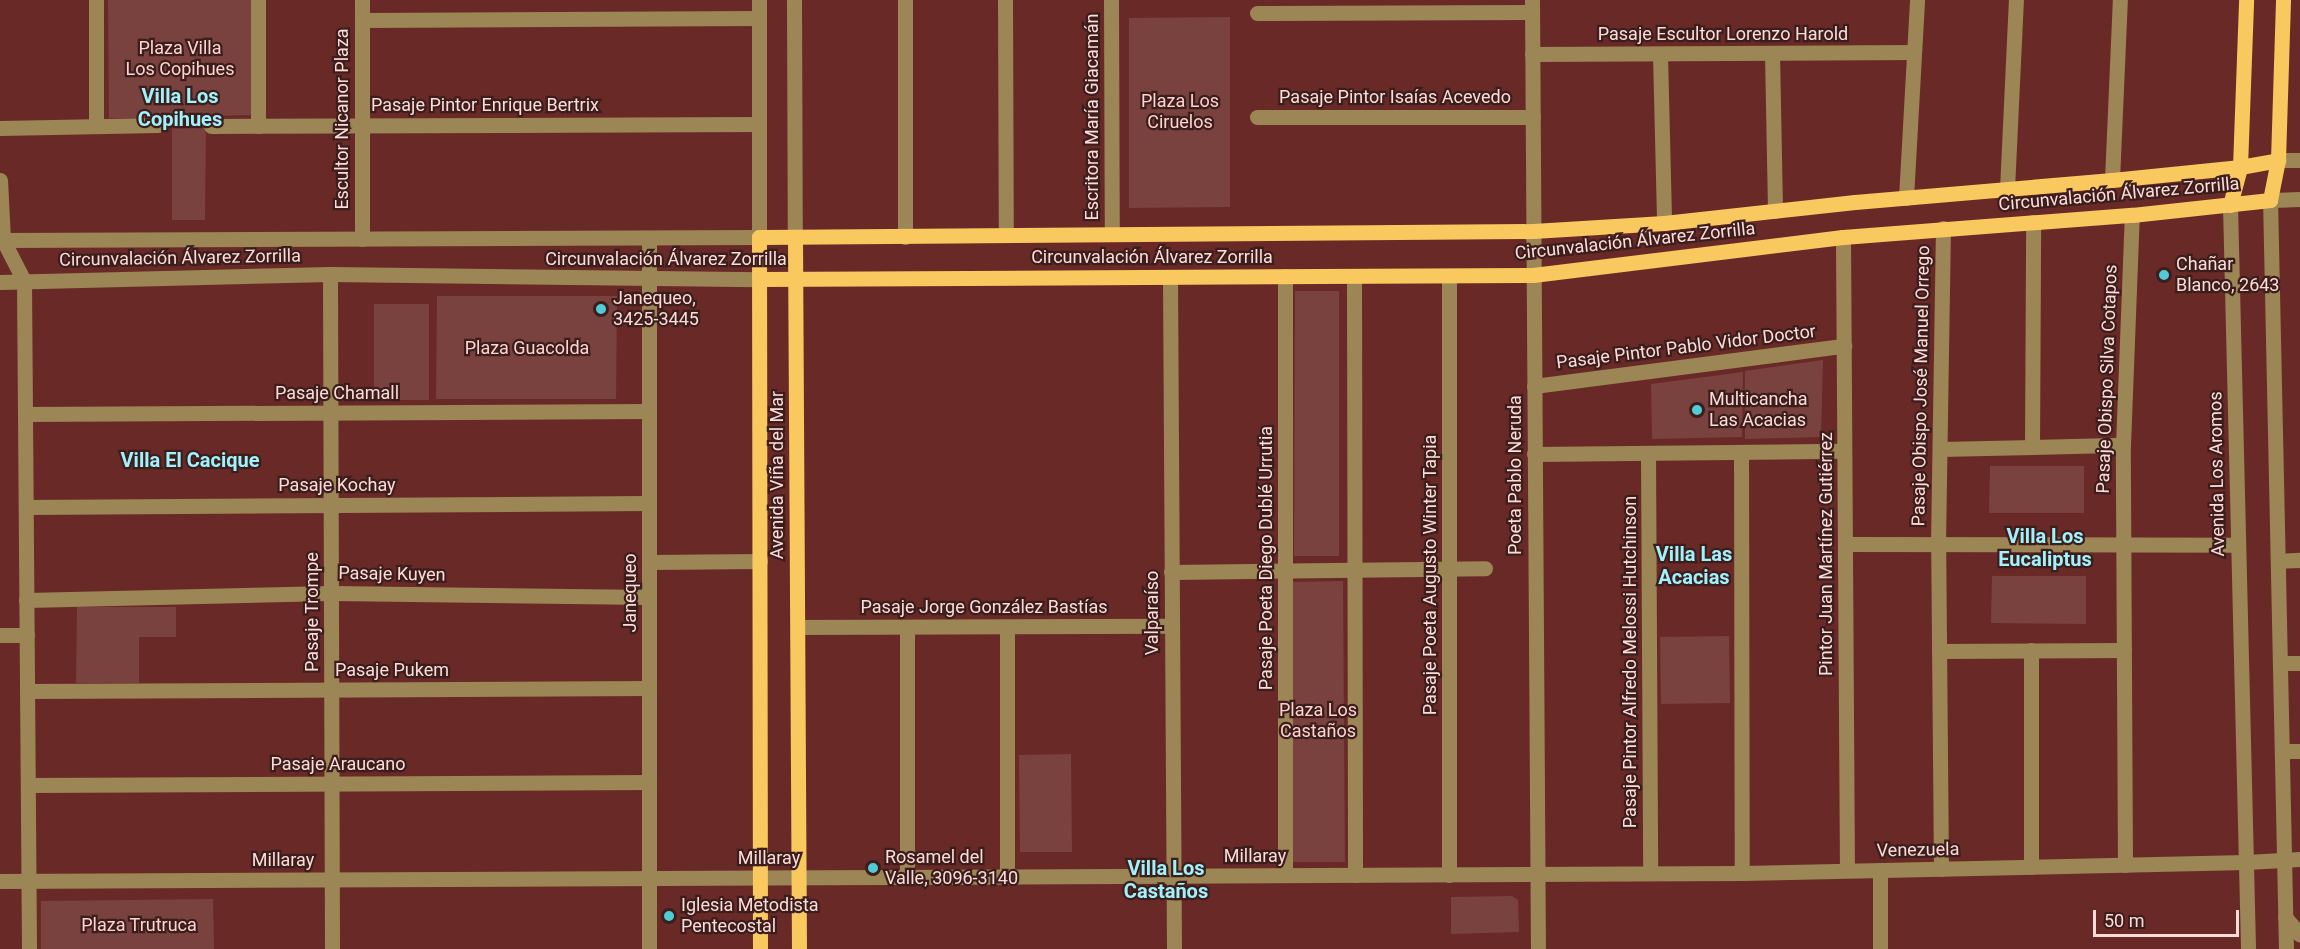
<!DOCTYPE html>
<html>
<head>
<meta charset="utf-8">
<style>
	body { margin:0 }
	#map { position:relative; width:2300px; height:949px; overflow:hidden; background:#692a27; font-family:Roboto,sans-serif }
	div>[style] { position:absolute }
	.green>* { inset:0; background:#79423e }
	.minor>* { height:15px; margin:-7.5px; padding:0 7.5px; transform-origin:7.5px; border-radius:7.5px; background:#9d8656 }
	.major>* { height:15px; margin:-7.5px; padding:0 7.5px; transform-origin:7.5px; border-radius:7.5px; background:#f9c95f }
	.dots>* { width:16px; height:16px; translate:-50% -50%; box-sizing:border-box; border:3px solid #3b1e1c; border-radius:50% }
	span { translate:-50% -50%; white-space:nowrap; text-align:center; line-height:1.15; -webkit-text-stroke:4.5px #3b1e1c; paint-order:stroke }
	.street-label { font-size:18px; color:#fcdbd8 }
	.park-label { font-size:18px; color:#ffd2cd }
	.poi-label { font-size:18px; color:#fcdbd8 }
	.left { translate:0 -50%; text-align:left }
	.neighbourhood-label { font-size:20px; color:#a1f2fc; font-weight:700 }
	.scale { position:absolute; left:2093px; top:910px; width:146px; height:27px; box-sizing:border-box; border:3px solid #fcdbd8; border-top:0; padding-left:8px; font-size:18px; line-height:21px; white-space:nowrap; color:#fcdbd8; -webkit-text-stroke:4px #3b1e1c; paint-order:stroke }
</style>
</head>
<body>
<div id="map">
	<div class="green">
		<i style="clip-path:polygon(108px 0,251px 0,251px 115px,206px 116px,205px 220px,172px 220px,172px 118px,109px 118px)"></i>
		<i style="clip-path:polygon(1230px 17px,1230px 207px,1129px 208px,1129px 18px)"></i>
		<i style="clip-path:polygon(1295px 291px,1339px 291px,1339px 556px,1294px 556px)"></i>
		<i style="clip-path:polygon(437px 296px,617px 296px,616px 399px,436px 399px)"></i>
		<i style="clip-path:polygon(374px 304px,429px 304px,429px 400px,374px 400px)"></i>
		<i style="clip-path:polygon(1823px 360px,1821px 437px,1745px 439px,1745px 371px)"></i>
		<i style="clip-path:polygon(1743px 372px,1742px 437px,1652px 439px,1651px 384px)"></i>
		<i style="clip-path:polygon(1990px 466px,2084px 466px,2084px 513px,1989px 513px)"></i>
		<i style="clip-path:polygon(1992px 576px,2086px 576px,2086px 624px,1991px 623px)"></i>
		<i style="clip-path:polygon(1343px 581px,1345px 862px,1293px 862px,1291px 582px)"></i>
		<i style="clip-path:polygon(77px 607px,176px 607px,176px 637px,139px 637px,139px 683px,76px 683px)"></i>
		<i style="clip-path:polygon(1729px 636px,1730px 703px,1661px 704px,1660px 637px)"></i>
		<i style="clip-path:polygon(1071px 754px,1072px 852px,1020px 852px,1019px 755px)"></i>
		<i style="clip-path:polygon(1512px 896px,1518px 900px,1519px 932px,1451px 934px,1451px 897px)"></i>
		<i style="clip-path:polygon(213px 899px,214px 949px,41px 949px,41px 901px)"></i>
	</div>
	<div class="minor">
		<i style="left:96px;top:0;width:125px;rotate:90deg"></i>
		<i style="left:362px;top:0;width:239px;rotate:90deg"></i>
		<i style="left:794px;top:0;width:237px;rotate:89.8deg"></i>
		<i style="left:905px;top:0;width:237px;rotate:90deg"></i>
		<i style="left:1005px;top:0;width:235px;rotate:89.8deg"></i>
		<i style="left:1111px;top:0;width:234px;rotate:89.8deg"></i>
		<i style="left:1532px;top:0;width:949px;rotate:89.64deg"></i>
		<i style="left:1257px;top:13px;width:275px;rotate:-0.2deg"></i>
		<i style="left:362px;top:20px;width:397px;rotate:-0.3deg"></i>
		<i style="left:1772px;top:53px;width:158px;rotate:88.9deg"></i>
		<i style="left:1532px;top:54px;width:382px;rotate:-0.3deg"></i>
		<i style="left:1660px;top:54px;width:169px;rotate:88.6deg"></i>
		<i style="left:1257px;top:117px;width:276px"></i>
		<i style="left:211px;top:126px;width:548px;rotate:-0.21deg"></i>
		<i style="left:258px;top:126px;width:126px;rotate:-90deg"></i>
		<i style="left:0;top:128px;width:158px;rotate:-1.1deg"></i>
		<i style="left:2278px;top:160px;width:22px"></i>
		<i style="left:0;top:180px;width:60px;rotate:87.1deg"></i>
		<i style="left:3px;top:240px;width:46px;rotate:62.9deg"></i>
		<i style="left:24px;top:281px;width:668px;rotate:89.57deg"></i>
		<i style="left:2112px;top:180px;width:180px;rotate:-87.5deg"></i>
		<i style="left:2007px;top:189px;width:189px;rotate:-87.3deg"></i>
		<i style="left:1906px;top:198px;width:198px;rotate:-86.8deg"></i>
		<i style="left:2230px;top:205px;width:744px;rotate:88.61deg"></i>
		<i style="left:1843px;top:237px;width:633px;rotate:89.64deg"></i>
		<i style="left:649px;top:238px;width:711px;rotate:90deg"></i>
		<i style="left:0;top:240px;width:759px;rotate:-0.23deg"></i>
		<i style="left:759px;top:237px;width:237px;rotate:-90deg"></i>
		<i style="left:330px;top:274px;width:675px;rotate:89.83deg"></i>
		<i style="left:1285px;top:276px;width:599px;rotate:90deg"></i>
		<i style="left:1354px;top:276px;width:599px;rotate:89.9deg"></i>
		<i style="left:1449px;top:276px;width:599px;rotate:90deg"></i>
		<i style="left:1170px;top:277px;width:672px;rotate:89.66deg"></i>
		<i style="left:0;top:282px;width:330px;rotate:-1.4deg"></i>
		<i style="left:330px;top:274px;width:430px;rotate:0.7deg"></i>
		<i style="left:1534px;top:386px;width:313px;rotate:-7.4deg"></i>
		<i style="left:25px;top:414px;width:624px;rotate:-0.28deg"></i>
		<i style="left:2032px;top:447px;width:225px;rotate:-89.7deg"></i>
		<i style="left:1940px;top:449px;width:183px;rotate:-1.3deg"></i>
		<i style="left:1741px;top:452px;width:421px;rotate:89.9deg"></i>
		<i style="left:1648px;top:453px;width:419px;rotate:89.7deg"></i>
		<i style="left:1534px;top:454px;width:310px;rotate:-0.6deg"></i>
		<i style="left:26px;top:507px;width:623px;rotate:-0.37deg"></i>
		<i style="left:1845px;top:544px;width:393px;rotate:0.1deg"></i>
		<i style="left:2278px;top:561px;width:22px;rotate:-3deg"></i>
		<i style="left:649px;top:562px;width:111px;rotate:-0.5deg"></i>
		<i style="left:1171px;top:572px;width:314px;rotate:-0.7deg"></i>
		<i style="left:26px;top:600px;width:305px;rotate:-1.3deg"></i>
		<i style="left:331px;top:593px;width:318px;rotate:0.7deg"></i>
		<i style="left:798px;top:627px;width:373px;rotate:-0.2deg"></i>
		<i style="left:907px;top:627px;width:250px;rotate:90deg"></i>
		<i style="left:1007px;top:627px;width:250px;rotate:90deg"></i>
		<i style="left:0;top:635px;width:27px"></i>
		<i style="left:2031px;top:650px;width:217px;rotate:90deg"></i>
		<i style="left:1939px;top:651px;width:185px;rotate:-0.3deg"></i>
		<i style="left:2280px;top:663px;width:20px"></i>
		<i style="left:27px;top:691px;width:622px;rotate:-0.28deg"></i>
		<i style="left:2282px;top:751px;width:18px"></i>
		<i style="left:28px;top:785px;width:621px;rotate:-0.28deg"></i>
		<i style="left:2125px;top:865px;width:420px;rotate:-90.3deg"></i>
		<i style="left:2123px;top:445px;width:230px;rotate:-87.8deg"></i>
		<i style="left:1941px;top:869px;width:325px;rotate:-90.5deg"></i>
		<i style="left:1938px;top:544px;width:316px;rotate:-89.1deg"></i>
		<i style="left:1880px;top:870px;width:79px;rotate:90deg"></i>
		<i style="left:0;top:881px;width:1742px;rotate:-0.26deg"></i>
		<i style="left:1742px;top:873px;width:504px;rotate:-1.25deg"></i>
		<i style="left:2246px;top:862px;width:54px;rotate:-3.2deg"></i>
		<i style="left:2285px;top:917px;width:23px;rotate:50deg"></i>
		<i style="left:2286px;top:949px;width:749px;rotate:-91.22deg"></i>
		<i style="left:2270px;top:200px;width:30px;rotate:-2deg"></i>
	</div>
	<div class="major">
		<i style="left:2230px;top:205px;width:39px;rotate:-75deg"></i>
		<i style="left:2240px;top:167px;width:167px;rotate:-87.9deg"></i>
		<i style="left:795px;top:237px;width:712px;rotate:89.68deg"></i>
		<i style="left:760px;top:279px;width:773px;rotate:-0.3deg"></i>
		<i style="left:1533px;top:275px;width:312px;rotate:-7deg"></i>
		<i style="left:1843px;top:237px;width:290px;rotate:-4.4deg"></i>
		<i style="left:2132px;top:215px;width:139px;rotate:-6.2deg"></i>
		<i style="left:2270px;top:200px;width:41px;rotate:-78.7deg"></i>
		<i style="left:2278px;top:160px;width:160px;rotate:-88.2deg"></i>
		<i style="left:760px;top:949px;width:712px;rotate:-90.08deg"></i>
		<i style="left:759px;top:237px;width:774px;rotate:-0.44deg"></i>
		<i style="left:1533px;top:231px;width:131px;rotate:-3.5deg"></i>
		<i style="left:1664px;top:223px;width:192px;rotate:-6.3deg"></i>
		<i style="left:1855px;top:202px;width:258px;rotate:-4.9deg"></i>
		<i style="left:2112px;top:180px;width:129px;rotate:-5.8deg"></i>
		<i style="left:2240px;top:167px;width:39px;rotate:-10deg"></i>
	</div>
	<div class="dots">
		<i style="left:2164px;top:275px;background:#52cbd8"></i>
		<i style="left:601px;top:309px;background:#52cbd8"></i>
		<i style="left:1697px;top:410px;background:#52cbd8"></i>
		<i style="left:873px;top:868px;background:#52cbd8"></i>
		<i style="left:669px;top:916px;background:#52cbd8"></i>
	</div>
	<div class="street-label">
		<span style="left:1723px;top:34px">Pasaje Escultor Lorenzo Harold</span>
		<span style="left:1395px;top:97px">Pasaje Pintor Isaías Acevedo</span>
		<span style="left:485px;top:105px">Pasaje Pintor Enrique Bertrix</span>
		<span style="left:1092px;top:117px;rotate:-90deg">Escritora María Giacamán</span>
		<span style="left:342px;top:119px;rotate:-90deg">Escultor Nicanor Plaza</span>
		<span style="left:2119px;top:194px;rotate:-5deg">Circunvalación Álvarez Zorrilla</span>
		<span style="left:1635px;top:241px;rotate:-6deg">Circunvalación Álvarez Zorrilla</span>
		<span style="left:1152px;top:257px">Circunvalación Álvarez Zorrilla</span>
		<span style="left:180px;top:258px;rotate:-1deg">Circunvalación Álvarez Zorrilla</span>
		<span style="left:666px;top:259px">Circunvalación Álvarez Zorrilla</span>
		<span style="left:1686px;top:347px;rotate:-7deg">Pasaje Pintor Pablo Vidor Doctor</span>
		<span style="left:2107px;top:379px;rotate:-88deg">Pasaje Obispo Silva Cotapos</span>
		<span style="left:1921px;top:386px;rotate:-89deg">Pasaje Obispo José Manuel Orrego</span>
		<span style="left:337px;top:393px">Pasaje Chamall</span>
		<span style="left:2217px;top:474px;rotate:-91deg">Avenida Los Aromos</span>
		<span style="left:777px;top:475px;rotate:-90deg">Avenida Viña del Mar</span>
		<span style="left:1515px;top:475px;rotate:-90deg">Poeta Pablo Neruda</span>
		<span style="left:337px;top:485px">Pasaje Kochay</span>
		<span style="left:1826px;top:554px;rotate:-90deg">Pintor Juan Martínez Gutiérrez</span>
		<span style="left:1266px;top:558px;rotate:-90deg">Pasaje Poeta Diego Dublé Urrutia</span>
		<span style="left:392px;top:574px;rotate:1deg">Pasaje Kuyen</span>
		<span style="left:1430px;top:575px;rotate:-90deg">Pasaje Poeta Augusto Winter Tapia</span>
		<span style="left:630px;top:593px;rotate:-90deg">Janequeo</span>
		<span style="left:984px;top:607px">Pasaje Jorge González Bastías</span>
		<span style="left:312px;top:612px;rotate:-90deg">Pasaje Trompe</span>
		<span style="left:1152px;top:613px;rotate:-90deg">Valparaíso</span>
		<span style="left:1630px;top:662px;rotate:-90deg">Pasaje Pintor Alfredo Melossi Hutchinson</span>
		<span style="left:392px;top:670px">Pasaje Pukem</span>
		<span style="left:338px;top:764px">Pasaje Araucano</span>
		<span style="left:1918px;top:850px;rotate:-1deg">Venezuela</span>
		<span style="left:1255px;top:856px">Millaray</span>
		<span style="left:769px;top:858px">Millaray</span>
		<span style="left:283px;top:860px">Millaray</span>
	</div>
	<div class="park-label">
		<span style="left:180px;top:59px">Plaza Villa<br>Los Copihues</span>
		<span style="left:1180px;top:112px">Plaza Los<br>Ciruelos</span>
		<span style="left:527px;top:348px">Plaza Guacolda</span>
		<span style="left:1318px;top:721px">Plaza Los<br>Castaños</span>
		<span style="left:139px;top:925px">Plaza Trutruca</span>
	</div>
	<div class="poi-label">
		<span class="left" style="left:2176px;top:275px">Chañar<br>Blanco, 2643</span>
		<span class="left" style="left:613px;top:309px">Janequeo,<br>3425-3445</span>
		<span class="left" style="left:1709px;top:410px">Multicancha<br>Las Acacias</span>
		<span class="left" style="left:885px;top:868px">Rosamel del<br>Valle, 3096-3140</span>
		<span class="left" style="left:681px;top:916px">Iglesia Metodista<br>Pentecostal</span>
	</div>
	<div class="neighbourhood-label">
		<span style="left:180px;top:108px">Villa Los<br>Copihues</span>
		<span style="left:190px;top:460px">Villa El Cacique</span>
		<span style="left:2045px;top:548px">Villa Los<br>Eucaliptus</span>
		<span style="left:1694px;top:566px">Villa Las<br>Acacias</span>
		<span style="left:1166px;top:880px">Villa Los<br>Castaños</span>
	</div>
	<div class="scale">50 m</div>
</div>
</body>
</html>
